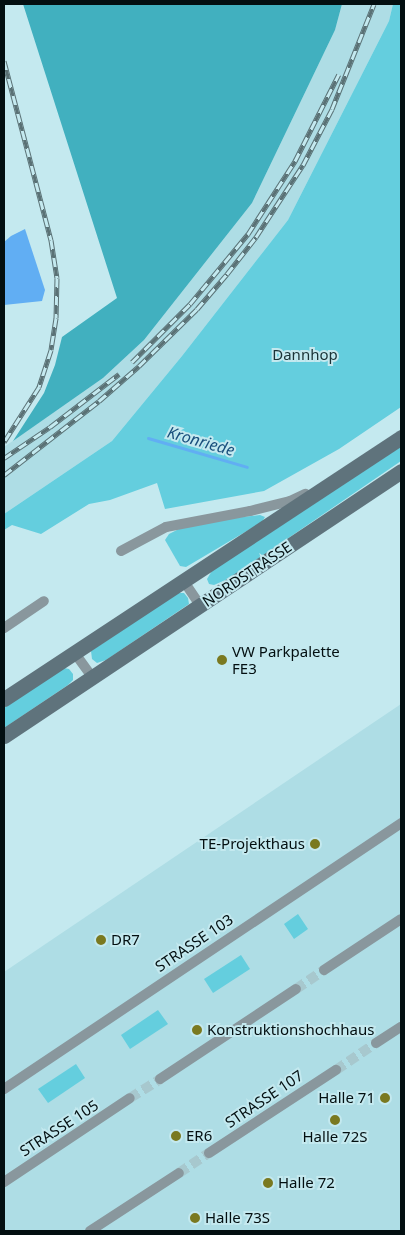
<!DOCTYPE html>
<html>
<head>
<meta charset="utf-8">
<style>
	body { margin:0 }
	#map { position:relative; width:405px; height:1235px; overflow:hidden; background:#c4e9ef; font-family:"Noto Sans",sans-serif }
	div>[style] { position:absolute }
	.built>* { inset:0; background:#aedde5 }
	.green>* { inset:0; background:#64cede }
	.forest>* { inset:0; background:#41b0bf }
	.water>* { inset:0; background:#61aef3 }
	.stream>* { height:3px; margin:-1.5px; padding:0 1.5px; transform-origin:1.5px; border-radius:1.5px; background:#61aef3 }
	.street-tunnel>* { height:10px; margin-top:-5px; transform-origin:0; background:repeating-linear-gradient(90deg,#a7c8ce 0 10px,transparent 0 15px) }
	.street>* { height:10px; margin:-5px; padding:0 5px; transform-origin:5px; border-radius:5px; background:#89979d }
	.secondary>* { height:15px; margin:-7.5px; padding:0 7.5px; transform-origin:7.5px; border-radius:7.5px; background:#5f737c }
	.rail>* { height:5px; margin-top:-2.5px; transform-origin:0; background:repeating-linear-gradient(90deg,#c4e9ef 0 9px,#5a7175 0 18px); box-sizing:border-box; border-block:1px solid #5a7175 }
	.dots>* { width:14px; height:14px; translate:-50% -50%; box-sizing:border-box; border:2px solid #c4e9ef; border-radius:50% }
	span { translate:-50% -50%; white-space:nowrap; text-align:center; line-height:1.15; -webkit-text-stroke:4px #c4e9ef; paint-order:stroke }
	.park-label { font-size:15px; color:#1a3236 }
	.street-label { font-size:15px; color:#030f11 }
	.poi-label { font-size:15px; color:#030f11 }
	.left { translate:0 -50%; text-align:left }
	.right { translate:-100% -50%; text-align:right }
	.water-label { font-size:16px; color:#1a507d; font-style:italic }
	.frame { position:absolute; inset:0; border:5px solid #030f11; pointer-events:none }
</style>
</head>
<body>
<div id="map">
	<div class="built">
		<i style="clip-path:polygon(342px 4px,393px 4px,389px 21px,288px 220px,182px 356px,112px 441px,4px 514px,4px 447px,103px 378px,144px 340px,252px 203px,335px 30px)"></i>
		<i style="clip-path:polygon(401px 704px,401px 1231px,4px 1231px,4px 972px)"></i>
	</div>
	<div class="green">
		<i style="clip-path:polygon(393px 4px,401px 4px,401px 407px,339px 449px,264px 491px,165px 509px,157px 483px,110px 500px,89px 504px,41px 534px,12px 525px,4px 530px,4px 514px,112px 441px,182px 356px,288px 220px,389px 21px)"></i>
		<i style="clip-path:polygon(401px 446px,401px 461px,230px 578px,214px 585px,209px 584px,207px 579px,213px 569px)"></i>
		<i style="clip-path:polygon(260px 515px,265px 517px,262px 522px,186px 567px,180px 566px,165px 540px,169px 534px,179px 529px,223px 519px)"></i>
		<i style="clip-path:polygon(178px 593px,184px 593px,188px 598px,189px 604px,106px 660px,97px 663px,92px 659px,91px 651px)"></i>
		<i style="clip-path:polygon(64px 668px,69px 669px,73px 674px,73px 680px,68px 685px,4px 728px,4px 708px)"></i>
		<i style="clip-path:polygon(298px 914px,308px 929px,294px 939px,284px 924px)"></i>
		<i style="clip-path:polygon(241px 955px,250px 969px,213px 993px,204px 979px)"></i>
		<i style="clip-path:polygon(158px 1010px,168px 1024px,130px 1049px,121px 1035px)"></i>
		<i style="clip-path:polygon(76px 1064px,85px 1078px,48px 1103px,38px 1089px)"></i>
	</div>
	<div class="forest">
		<i style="clip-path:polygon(23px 4px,342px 4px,335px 30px,252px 203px,144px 340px,103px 378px,13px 441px,44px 393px,55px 365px,62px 337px,117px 298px)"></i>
	</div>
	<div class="water">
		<i style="clip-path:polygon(25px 229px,45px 290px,42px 301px,4px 305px,4px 242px,11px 236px)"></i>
	</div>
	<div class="stream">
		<i style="left:148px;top:438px;width:103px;rotate:16.3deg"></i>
	</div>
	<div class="street-tunnel">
		<i style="left:296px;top:989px;width:34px;rotate:-34deg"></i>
		<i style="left:336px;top:1070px;width:48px;rotate:-34deg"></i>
		<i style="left:130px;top:1098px;width:36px;rotate:-32deg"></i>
		<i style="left:179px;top:1173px;width:36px;rotate:-34deg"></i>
	</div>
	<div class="street">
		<i style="left:121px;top:551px;width:51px;rotate:-28.1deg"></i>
		<i style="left:166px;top:527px;width:86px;rotate:-10.8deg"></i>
		<i style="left:250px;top:511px;width:41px;rotate:-14deg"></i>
		<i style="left:290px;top:501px;width:17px;rotate:-25deg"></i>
		<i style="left:183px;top:580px;width:30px;rotate:56deg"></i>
		<i style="left:4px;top:628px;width:48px;rotate:-34deg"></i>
		<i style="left:74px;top:652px;width:31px;rotate:54deg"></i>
		<i style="left:324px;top:970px;width:92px;rotate:-33.5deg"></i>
		<i style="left:376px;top:1043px;width:30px;rotate:-33deg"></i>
		<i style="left:160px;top:1079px;width:163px;rotate:-33.5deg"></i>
		<i style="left:4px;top:1089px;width:478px;rotate:-33.8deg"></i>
		<i style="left:209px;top:1153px;width:152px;rotate:-33.2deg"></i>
		<i style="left:4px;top:1182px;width:151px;rotate:-33.7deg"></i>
		<i style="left:90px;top:1231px;width:106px;rotate:-33.1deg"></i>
	</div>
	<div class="secondary">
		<i style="left:4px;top:699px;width:476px;rotate:-33.4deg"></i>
		<i style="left:4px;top:736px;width:477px;rotate:-33.7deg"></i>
	</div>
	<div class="rail">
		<i style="left:4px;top:61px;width:185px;rotate:75.3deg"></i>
		<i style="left:51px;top:240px;width:38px;rotate:81deg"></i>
		<i style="left:57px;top:278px;width:40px;rotate:91.4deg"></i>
		<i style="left:56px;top:318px;width:32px;rotate:99deg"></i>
		<i style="left:51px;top:350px;width:39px;rotate:108deg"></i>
		<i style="left:39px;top:387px;width:65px;rotate:122.5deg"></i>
		<i style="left:132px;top:362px;width:82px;rotate:-45deg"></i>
		<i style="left:190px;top:304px;width:91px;rotate:-50.4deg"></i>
		<i style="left:248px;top:234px;width:87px;rotate:-57.2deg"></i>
		<i style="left:295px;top:161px;width:97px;rotate:-63.2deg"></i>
		<i style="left:4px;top:458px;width:55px;rotate:-34deg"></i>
		<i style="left:50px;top:427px;width:87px;rotate:-37.5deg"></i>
		<i style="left:4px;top:475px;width:120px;rotate:-37.9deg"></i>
		<i style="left:99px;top:401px;width:53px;rotate:-41.2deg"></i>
		<i style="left:139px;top:366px;width:81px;rotate:-44.5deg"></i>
		<i style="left:197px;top:309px;width:46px;rotate:-49.4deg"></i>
		<i style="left:227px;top:274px;width:47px;rotate:-51.9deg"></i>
		<i style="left:256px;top:237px;width:86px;rotate:-56.9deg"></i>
		<i style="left:303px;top:165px;width:63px;rotate:-62.6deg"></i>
		<i style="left:332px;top:109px;width:113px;rotate:-68.2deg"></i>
	</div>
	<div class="dots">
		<i style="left:222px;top:660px;background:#7a7920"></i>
		<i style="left:315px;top:844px;background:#7a7920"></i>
		<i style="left:101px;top:940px;background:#7a7920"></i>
		<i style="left:197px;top:1030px;background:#7a7920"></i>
		<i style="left:385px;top:1098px;background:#7a7920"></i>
		<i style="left:335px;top:1120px;background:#7a7920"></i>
		<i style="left:176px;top:1136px;background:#7a7920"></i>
		<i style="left:268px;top:1183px;background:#7a7920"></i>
		<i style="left:195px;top:1218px;background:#7a7920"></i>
	</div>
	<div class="park-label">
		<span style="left:305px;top:355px">Dannhop</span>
	</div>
	<div class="street-label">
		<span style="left:247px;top:574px;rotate:-34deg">NORDSTRASSE</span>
		<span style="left:194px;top:943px;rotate:-34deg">STRASSE 103</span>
		<span style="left:264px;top:1099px;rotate:-34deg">STRASSE 107</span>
		<span style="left:59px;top:1128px;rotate:-33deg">STRASSE 105</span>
	</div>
	<div class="poi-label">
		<span class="left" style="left:232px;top:660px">VW Parkpalette<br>FE3</span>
		<span class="right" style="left:305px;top:844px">TE-Projekthaus</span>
		<span class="left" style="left:111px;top:940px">DR7</span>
		<span class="left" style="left:207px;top:1030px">Konstruktionshochhaus</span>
		<span class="right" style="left:375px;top:1098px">Halle 71</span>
		<span class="left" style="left:186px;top:1136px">ER6</span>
		<span style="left:335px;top:1137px">Halle 72S</span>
		<span class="left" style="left:278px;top:1183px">Halle 72</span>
		<span class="left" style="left:205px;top:1218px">Halle 73S</span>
	</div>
	<div class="water-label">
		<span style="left:201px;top:441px;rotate:16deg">Kronriede</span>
	</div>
	<div class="frame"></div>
</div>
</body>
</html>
